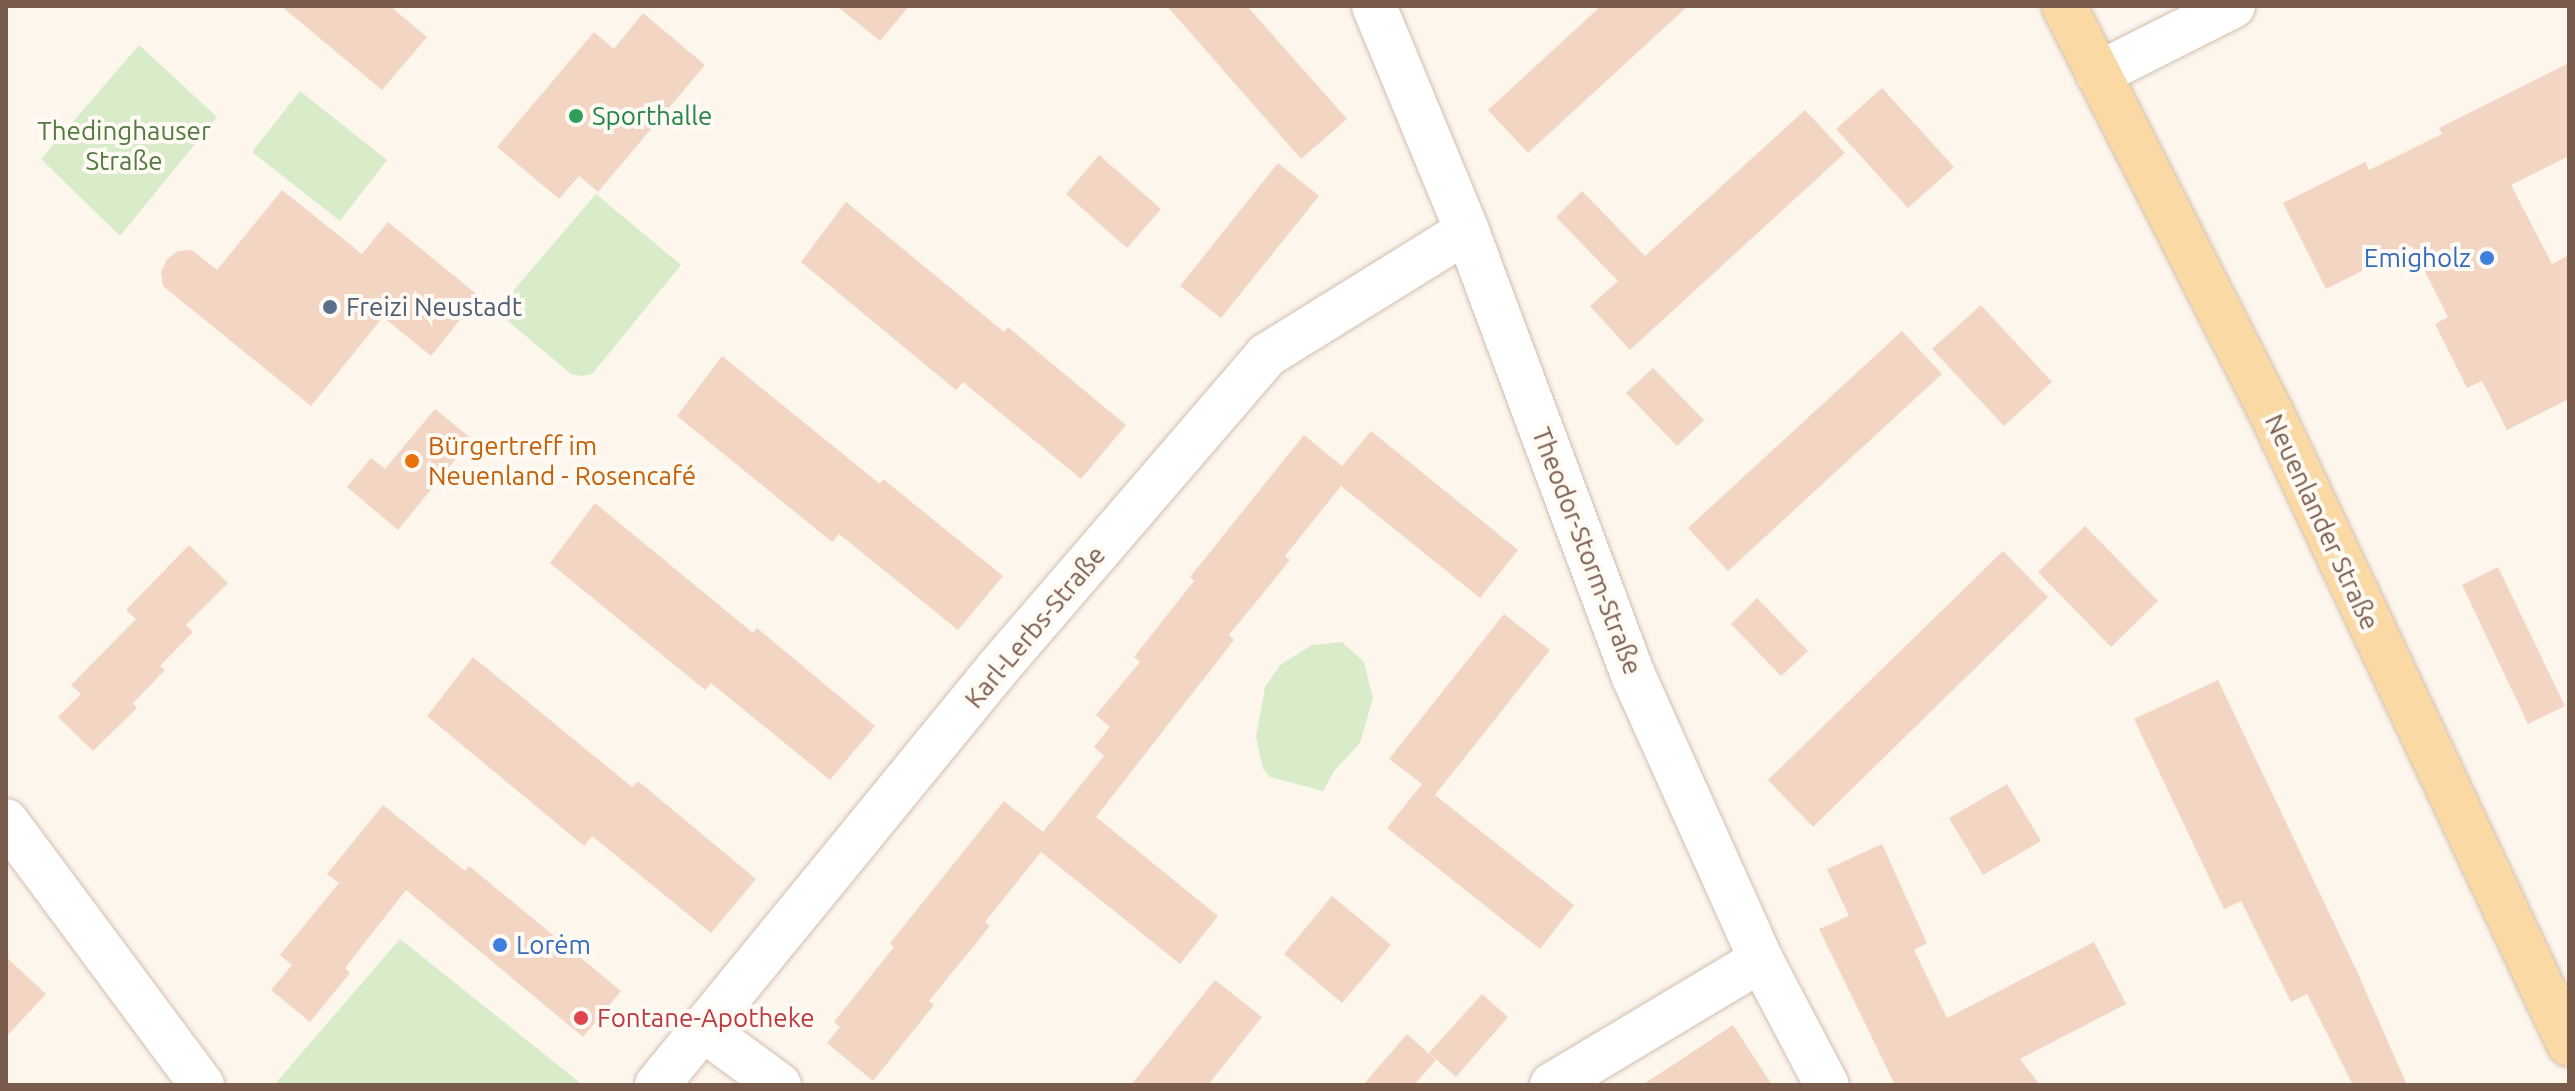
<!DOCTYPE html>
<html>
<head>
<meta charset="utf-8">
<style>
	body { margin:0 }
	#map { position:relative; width:2575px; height:1091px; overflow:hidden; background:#fdf6ec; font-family:Ubuntu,sans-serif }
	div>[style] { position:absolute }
	.green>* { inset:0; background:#d8ecc9 }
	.building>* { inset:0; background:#f3d5c3 }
	.roads { filter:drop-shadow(0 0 2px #d1beb0) drop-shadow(0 0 2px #d1beb0) }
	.minor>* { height:44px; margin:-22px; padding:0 22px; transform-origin:22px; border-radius:22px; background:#fff }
	.major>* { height:44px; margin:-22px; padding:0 22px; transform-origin:22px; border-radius:22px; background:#fbd9a5 }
	.dots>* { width:22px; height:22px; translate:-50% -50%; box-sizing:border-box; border:4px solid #fffaf3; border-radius:50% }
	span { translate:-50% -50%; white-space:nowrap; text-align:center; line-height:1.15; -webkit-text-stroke:8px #fffaf3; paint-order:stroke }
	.leisure-label { font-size:26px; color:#27864d }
	.left { translate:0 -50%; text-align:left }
	.park-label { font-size:26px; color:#537a41 }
	.shop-label { font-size:26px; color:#366cbe }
	.right { translate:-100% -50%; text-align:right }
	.service-label { font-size:26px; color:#4e5e75 }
	.food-label { font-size:26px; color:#c56008 }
	.street-label { font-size:26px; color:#7a5c4d }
	.health-label { font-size:26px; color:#be3a42 }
	.frame { position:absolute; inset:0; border:8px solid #7a5c4d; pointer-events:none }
</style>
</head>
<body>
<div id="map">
	<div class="green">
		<i style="clip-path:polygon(139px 45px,217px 117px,120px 236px,41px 159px)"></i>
		<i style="clip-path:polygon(300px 91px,387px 160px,340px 221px,252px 152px)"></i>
		<i style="clip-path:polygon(596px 194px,681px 265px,592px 374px,582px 376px,571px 374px,496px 311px)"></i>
		<i style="clip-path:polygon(1342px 642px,1364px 662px,1373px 698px,1360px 743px,1334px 771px,1323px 791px,1270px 777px,1263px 769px,1256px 737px,1265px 687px,1280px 665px,1312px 645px)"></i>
		<i style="clip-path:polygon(400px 939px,583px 1085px,274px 1085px)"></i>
	</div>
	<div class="building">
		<i style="clip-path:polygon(281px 6px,390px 6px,427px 37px,382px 90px)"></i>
		<i style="clip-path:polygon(837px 6px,909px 6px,880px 41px)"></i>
		<i style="clip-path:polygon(1167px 6px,1247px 6px,1347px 119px,1301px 159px)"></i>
		<i style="clip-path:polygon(1601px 6px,1688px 6px,1528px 153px,1488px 110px)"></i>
		<i style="clip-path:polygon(643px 13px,705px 65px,598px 192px,579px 176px,559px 199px,497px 147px,594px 32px,614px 49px)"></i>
		<i style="clip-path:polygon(2569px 63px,2569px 156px,2511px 185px,2552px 264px,2569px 255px,2569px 399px,2507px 430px,2482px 381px,2467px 388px,2435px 324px,2448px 317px,2412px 246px,2326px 289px,2283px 203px,2365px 162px,2369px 170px,2442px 134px,2439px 128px)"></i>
		<i style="clip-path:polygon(1882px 88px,1954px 167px,1908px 208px,1836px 129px)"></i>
		<i style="clip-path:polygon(1805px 110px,1845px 153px,1630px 350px,1590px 306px,1618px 281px,1556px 217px,1582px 191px,1645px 256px)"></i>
		<i style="clip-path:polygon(1099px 155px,1161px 209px,1127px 248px,1066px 194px)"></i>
		<i style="clip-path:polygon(1278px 163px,1319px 196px,1221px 318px,1180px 286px)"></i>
		<i style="clip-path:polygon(282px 190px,362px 254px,388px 222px,479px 296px,431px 356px,383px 317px,311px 406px,163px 286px,161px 272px,167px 259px,178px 251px,192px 250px,217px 270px)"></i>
		<i style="clip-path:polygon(846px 202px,1004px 332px,1008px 327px,1126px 425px,1081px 479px,963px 382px,956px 390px,801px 262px)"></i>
		<i style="clip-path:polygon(1981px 305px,2052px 382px,2004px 426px,1932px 349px)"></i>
		<i style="clip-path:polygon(1902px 331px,1942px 374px,1728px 571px,1688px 528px)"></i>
		<i style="clip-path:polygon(722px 356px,880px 484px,883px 479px,1003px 576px,958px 630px,839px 534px,832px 542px,677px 416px)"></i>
		<i style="clip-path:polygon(1653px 368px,1704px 420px,1677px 446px,1626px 393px)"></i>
		<i style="clip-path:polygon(435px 409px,472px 439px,398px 530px,347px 487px,371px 458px,385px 469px)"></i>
		<i style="clip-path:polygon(1371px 431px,1518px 550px,1480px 598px,1341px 486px,1285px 556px,1290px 560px,1229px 635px,1234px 640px,1096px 817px,1218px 916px,1180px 964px,1041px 852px,985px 922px,990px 926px,929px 1001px,934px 1005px,873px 1081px,827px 1043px,840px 1027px,834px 1022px,894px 947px,890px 943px,1004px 801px,1043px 832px,1104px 756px,1094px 747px,1110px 727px,1096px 715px,1140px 662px,1134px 657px,1194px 581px,1190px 577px,1304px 435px,1342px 466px)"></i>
		<i style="clip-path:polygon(595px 503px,753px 633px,757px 628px,875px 726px,830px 780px,711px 683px,705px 690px,550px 563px)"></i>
		<i style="clip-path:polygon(2085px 526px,2158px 601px,2111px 647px,2038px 572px)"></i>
		<i style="clip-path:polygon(189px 545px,228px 583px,186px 625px,193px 632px,160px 666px,165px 670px,133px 703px,137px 708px,93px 751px,58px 717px,81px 694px,71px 685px,136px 619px,126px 610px)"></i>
		<i style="clip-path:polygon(2003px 551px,2048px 597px,1813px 827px,1768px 780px)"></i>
		<i style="clip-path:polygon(2498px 567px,2565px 706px,2528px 724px,2462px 585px)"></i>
		<i style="clip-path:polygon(1757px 598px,1808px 651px,1781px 676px,1731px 624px)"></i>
		<i style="clip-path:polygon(1504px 614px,1550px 650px,1435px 795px,1574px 905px,1540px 949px,1387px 828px,1422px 784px,1389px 759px)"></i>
		<i style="clip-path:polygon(473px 657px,632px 787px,638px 781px,756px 879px,711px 933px,592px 836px,584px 846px,427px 716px)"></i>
		<i style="clip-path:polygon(2218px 680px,2356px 969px,2407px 1085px,2353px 1085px,2307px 994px,2291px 1002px,2241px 901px,2224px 909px,2134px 719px)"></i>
		<i style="clip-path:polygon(2007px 784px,2041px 841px,1983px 875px,1949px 818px)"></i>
		<i style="clip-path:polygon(383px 805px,465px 871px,469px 866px,621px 991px,583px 1037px,406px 890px,345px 968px,350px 973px,310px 1022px,271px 990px,292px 965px,280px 955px,339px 883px,327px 874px)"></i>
		<i style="clip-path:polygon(1882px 844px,1927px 943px,1914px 950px,1947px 1018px,2094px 942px,2126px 1004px,2020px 1059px,2040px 1085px,1895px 1085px,1819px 929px,1849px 916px,1827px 869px)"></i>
		<i style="clip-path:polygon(1332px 896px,1391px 945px,1342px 1003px,1284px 954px)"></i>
		<i style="clip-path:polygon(6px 957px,46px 994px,6px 1037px)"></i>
		<i style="clip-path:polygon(1215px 980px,1262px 1017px,1208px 1085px,1131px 1085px)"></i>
		<i style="clip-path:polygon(1482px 994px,1508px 1017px,1456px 1077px,1429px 1053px)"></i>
		<i style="clip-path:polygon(1733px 1025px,1772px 1085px,1642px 1085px,1685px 1057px)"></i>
		<i style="clip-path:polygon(1407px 1034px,1436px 1060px,1414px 1085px,1363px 1085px)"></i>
	</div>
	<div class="roads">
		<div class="minor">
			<i style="left:1374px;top:6px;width:243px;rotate:67.5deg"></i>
			<i style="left:1467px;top:231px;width:476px;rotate:69.5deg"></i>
			<i style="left:1634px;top:677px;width:310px;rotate:65.8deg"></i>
			<i style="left:1761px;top:960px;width:141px;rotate:62.2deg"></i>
			<i style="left:2098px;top:74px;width:151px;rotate:-26.7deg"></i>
			<i style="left:6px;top:821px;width:329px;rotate:53.4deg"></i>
			<i style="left:704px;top:1030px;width:93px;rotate:36.3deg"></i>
			<i style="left:657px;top:1085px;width:537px;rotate:-50.74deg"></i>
			<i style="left:997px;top:669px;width:414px;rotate:-49.3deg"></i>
			<i style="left:1267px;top:355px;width:235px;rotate:-31.8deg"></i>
			<i style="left:1552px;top:1085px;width:244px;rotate:-30.9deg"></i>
		</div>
		<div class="major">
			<i style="left:2064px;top:6px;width:456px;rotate:63deg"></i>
			<i style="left:2271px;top:412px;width:699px;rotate:64.76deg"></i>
		</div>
	</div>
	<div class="dots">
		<i style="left:576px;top:116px;background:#2e9e5b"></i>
		<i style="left:2487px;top:258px;background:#3f7fe0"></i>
		<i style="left:330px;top:307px;background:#5c6f8a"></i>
		<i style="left:412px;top:461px;background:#e8710a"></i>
		<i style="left:500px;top:945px;background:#3f7fe0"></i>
		<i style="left:581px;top:1018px;background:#e0444e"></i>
	</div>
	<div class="leisure-label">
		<span class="left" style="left:592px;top:116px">Sporthalle</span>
	</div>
	<div class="park-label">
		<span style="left:124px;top:146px">Thedinghauser<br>Straße</span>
	</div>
	<div class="shop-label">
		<span class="right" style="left:2471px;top:258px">Emigholz</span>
		<span class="left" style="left:516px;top:945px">Lorėm</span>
	</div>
	<div class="service-label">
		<span class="left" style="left:346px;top:307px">Freizi Neustadt</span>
	</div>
	<div class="food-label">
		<span class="left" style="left:428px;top:461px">Bürgertreff im<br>Neuenland - Rosencafé</span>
	</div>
	<div class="street-label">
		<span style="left:2322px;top:522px;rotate:65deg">Neuenlander Straße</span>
		<span style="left:1587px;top:551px;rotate:69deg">Theodor-Storm-Straße</span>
		<span style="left:1035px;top:627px;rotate:-50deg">Karl-Lerbs-Straße</span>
	</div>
	<div class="health-label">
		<span class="left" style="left:597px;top:1018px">Fontane-Apotheke</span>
	</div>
	<div class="frame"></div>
</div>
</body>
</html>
